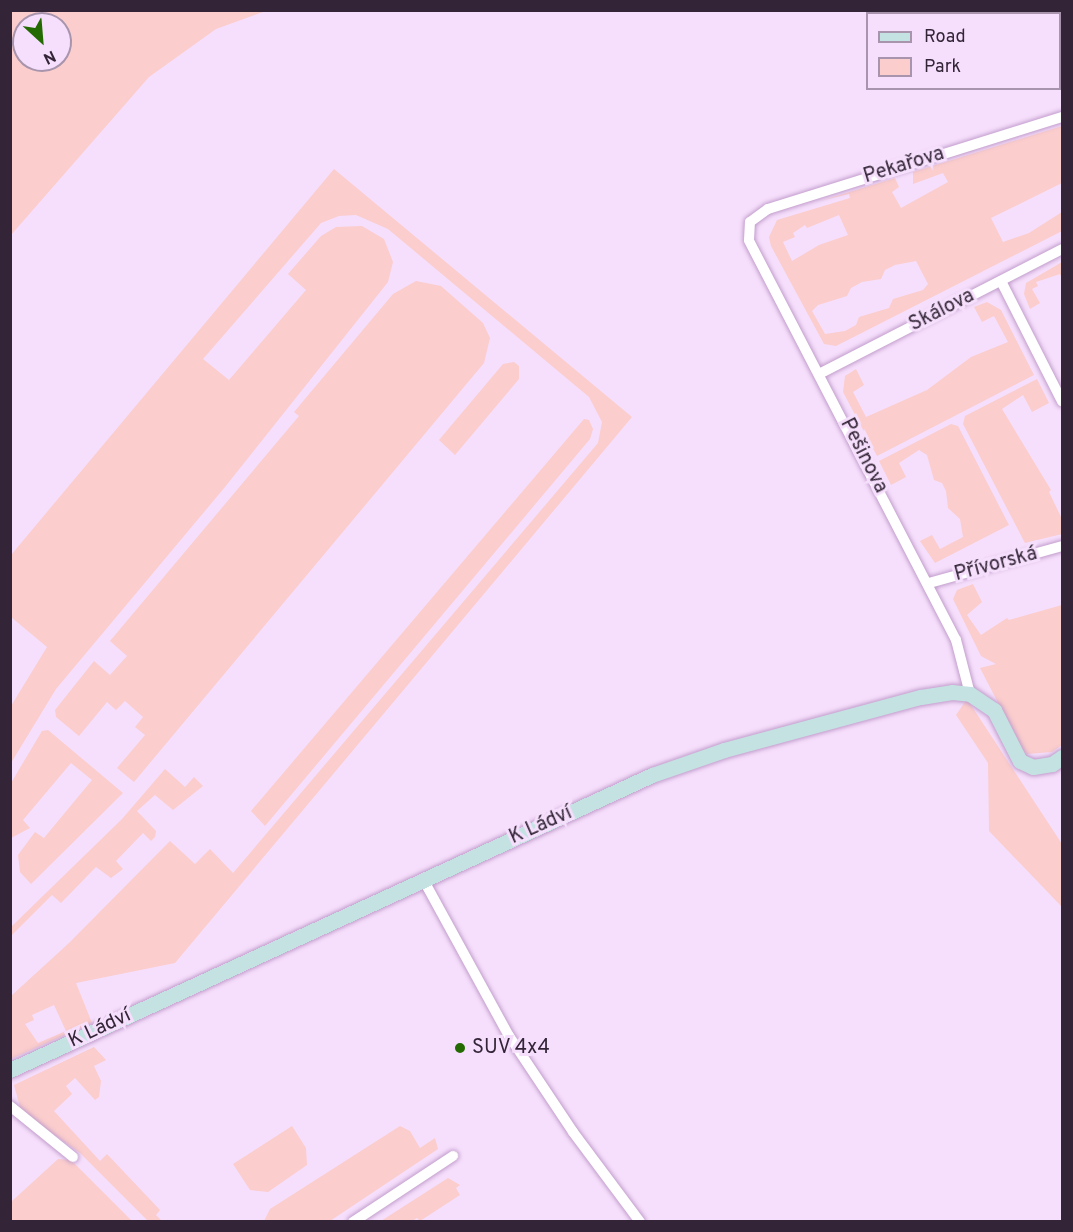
<!DOCTYPE html>
<html>
<head>
<meta charset="utf-8">
<style>
	body { margin:0 }
	#map { position:relative; width:1073px; height:1232px; overflow:hidden; background:#f6dffc; font-family:Overpass,sans-serif }
	div>[style] { position:absolute }
	.green>* { inset:0; background:#fbcdcc }
	.roads { filter:drop-shadow(0 0 2px #c29dcc) drop-shadow(0 0 2px #c29dcc) }
	.street>* { height:10px; margin:-5px; padding:0 5px; transform-origin:5px; border-radius:5px; background:#fff }
	.secondary>* { height:15px; margin:-7.5px; padding:0 7.5px; transform-origin:7.5px; border-radius:7.5px; background:#c5e2e3 }
	.dots>* { width:16px; height:16px; translate:-50% -50%; box-sizing:border-box; border:3px solid #f6dffc; border-radius:50% }
	span { translate:-50% -50%; white-space:nowrap; text-align:center; line-height:1.15; -webkit-text-stroke:6px #f6dffc; paint-order:stroke }
	.street-label { font-size:20px; color:#332537 }
	.poi-label { font-size:20px; color:#332537 }
	.left { translate:0 -50%; text-align:left }
	.frame { position:absolute; inset:0; border:12px solid #332537; pointer-events:none }
	.legend { position:absolute; left:866px; top:12px; width:195px; height:78px; box-sizing:border-box; background:#f6dffc; border:2px solid #a895ad; margin:0; padding:8px 10px; list-style:none; font-size:18px; color:#332537 }
	.legend li { display:flex; align-items:center; gap:12px; height:30px }
	.legend b { width:30px; border:2px solid #a895ad }
	.north { position:absolute; left:12px; top:12px; width:60px; height:60px; box-sizing:border-box; background:#f6dffc; border:2px solid #a895ad; border-radius:50%; rotate:154deg; font-size:16px; font-weight:700; line-height:24px; text-align:center; color:#332537 }
	.north::after { content:''; display:block; margin:auto; width:21px; height:27px; background:#246a03; clip-path:polygon(50% 0,100% 100%,50% 72%,0 100%) }
</style>
</head>
<body>
<div id="map">
	<div class="green">
		<i style="clip-path:polygon(evenodd,11px 10px,266px 10px,266px 11px,216px 29px,149px 77px,11px 235px,11px 10px,24px 24px,60px 24px,60px 60px,24px 60px,24px 24px)"></i>
		<i style="clip-path:polygon(1057px 11px,1059px 14px,936px 11px,1057px 10px)"></i>
		<i style="clip-path:polygon(evenodd,1062px 126px,1062px 183px,991px 218px,1003px 242px,1029px 233px,1062px 212px,1062px 231px,836px 346px,824px 344px,771px 246px,769px 237px,777px 220px,850px 198px,849px 194px,820px 201px,895px 178px,899px 187px,892px 192px,901px 208px,948px 182px,943px 173px,913px 184px,913px 172px,1062px 126px,839px 215px,848px 235px,819px 245px,792px 261px,783px 242px,795px 237px,793px 233px,805px 225px,807px 228px,839px 215px,1062px 126px,916px 261px,928px 284px,923px 290px,893px 299px,889px 308px,859px 317px,856px 325px,845px 331px,825px 334px,812px 311px,818px 305px,847px 296px,851px 288px,862px 282px,881px 279px,885px 270px,895px 265px,916px 261px)"></i>
		<i style="clip-path:polygon(evenodd,334px 169px,632px 417px,175px 963px,76px 983px,92px 1023px,11px 1059px,11px 996px,69px 943px,170px 841px,195px 864px,210px 849px,233px 873px,598px 443px,602px 422px,589px 397px,388px 229px,356px 215px,339px 216px,321px 223px,203px 359px,229px 380px,306px 290px,288px 274px,321px 236px,336px 227px,362px 226px,384px 239px,393px 262px,388px 282px,225px 487px,56px 689px,11px 763px,11px 706px,47px 647px,11px 617px,11px 555px,334px 169px,54px 1005px,66px 1031px,38px 1043px,25px 1024px,34px 1020px,32px 1015px,54px 1005px)"></i>
		<i style="clip-path:polygon(1062px 262px,1062px 279px,1060px 274px,1036px 282px,1038px 286px,1032px 289px,1040px 303px,1030px 309px,1024px 294px,1026px 283px)"></i>
		<i style="clip-path:polygon(416px 281px,441px 286px,483px 323px,490px 338px,484px 363px,134px 782px,117px 768px,145px 735px,135px 727px,143px 717px,125px 701px,116px 710px,107px 702px,79px 736px,56px 717px,55px 710px,94px 661px,110px 675px,127px 656px,110px 641px,299px 416px,294px 412px,393px 294px)"></i>
		<i style="clip-path:polygon(987px 302px,1001px 310px,1034px 375px,877px 456px,843px 392px,845px 376px,856px 369px,864px 385px,853px 392px,866px 417px,927px 390px,971px 357px,1008px 342px,994px 316px,982px 322px,974px 307px)"></i>
		<i style="clip-path:polygon(514px 362px,519px 366px,519px 379px,455px 455px,439px 440px,503px 364px)"></i>
		<i style="clip-path:polygon(1037px 379px,1049px 403px,1032px 412px,1023px 395px,1002px 409px,1051px 490px,1049px 492px,1062px 519px,1062px 534px,1025px 543px,963px 424px,965px 416px)"></i>
		<i style="clip-path:polygon(584px 419px,589px 420px,593px 429px,590px 439px,265px 826px,251px 811px)"></i>
		<i style="clip-path:polygon(951px 424px,958px 426px,1009px 525px,935px 563px,920px 541px,932px 535px,940px 549px,963px 537px,960px 519px,948px 508px,946px 491px,942px 483px,934px 480px,927px 455px,919px 450px,899px 463px,906px 477px,891px 485px,879px 461px)"></i>
		<i style="clip-path:polygon(973px 584px,982px 602px,967px 615px,981px 635px,1007px 618px,1009px 620px,1062px 605px,1062px 745px,1052px 752px,1027px 754px,1022px 749px,980px 668px,996px 664px,981px 656px,953px 599px,957px 590px)"></i>
		<i style="clip-path:polygon(967px 699px,1062px 844px,1062px 907px,989px 831px,988px 763px,956px 715px)"></i>
		<i style="clip-path:polygon(48px 730px,123px 793px,31px 884px,20px 872px,18px 855px,35px 832px,44px 838px,92px 780px,71px 763px,23px 820px,30px 828px,11px 838px,11px 783px,42px 731px)"></i>
		<i style="clip-path:polygon(165px 769px,185px 787px,194px 777px,203px 786px,173px 810px,155px 795px,137px 811px,156px 831px,155px 837px,151px 841px,143px 833px,116px 861px,123px 869px,111px 878px,96px 867px,61px 903px,52px 895px,11px 936px,11px 927px,122px 819px)"></i>
		<i style="clip-path:polygon(94px 1047px,106px 1060px,94px 1066px,101px 1081px,99px 1097px,95px 1100px,75px 1078px,66px 1086px,72px 1094px,54px 1111px,100px 1161px,107px 1154px,160px 1210px,156px 1215px,162px 1221px,148px 1221px,80px 1153px,21px 1111px,14px 1085px)"></i>
		<i style="clip-path:polygon(292px 1126px,306px 1148px,307px 1165px,268px 1192px,250px 1190px,233px 1164px)"></i>
		<i style="clip-path:polygon(400px 1126px,410px 1131px,420px 1148px,435px 1138px,438px 1149px,330px 1221px,264px 1221px,270px 1209px)"></i>
		<i style="clip-path:polygon(58px 1159px,71px 1160px,132px 1221px,11px 1222px,11px 1202px)"></i>
		<i style="clip-path:polygon(448px 1178px,460px 1185px,456px 1188px,460px 1195px,420px 1221px,417px 1218px,412px 1221px,381px 1221px)"></i>
	</div>
	<div class="roads">
		<div class="street">
			<i style="left:1001px;top:281px;width:135px;rotate:63.1deg"></i>
			<i style="left:821px;top:373px;width:271px;rotate:-27.2deg"></i>
			<i style="left:929px;top:583px;width:138px;rotate:-15.5deg"></i>
			<i style="left:970px;top:694px;width:56px;rotate:-104.5deg"></i>
			<i style="left:956px;top:640px;width:450px;rotate:-117.4deg"></i>
			<i style="left:749px;top:240px;width:18px;rotate:-87deg"></i>
			<i style="left:750px;top:222px;width:22px;rotate:-36deg"></i>
			<i style="left:768px;top:209px;width:308px;rotate:-17.4deg"></i>
			<i style="left:423px;top:879px;width:179px;rotate:61.3deg"></i>
			<i style="left:509px;top:1036px;width:115px;rotate:56.3deg"></i>
			<i style="left:573px;top:1132px;width:112px;rotate:53.3deg"></i>
			<i style="left:10px;top:1106px;width:81px;rotate:39deg"></i>
			<i style="left:353px;top:1222px;width:120px;rotate:-33.4deg"></i>
		</div>
		<div class="secondary">
			<i style="left:10px;top:1070px;width:707px;rotate:-24.68deg"></i>
			<i style="left:652px;top:775px;width:76px;rotate:-19.1deg"></i>
			<i style="left:724px;top:750px;width:204px;rotate:-15.1deg"></i>
			<i style="left:921px;top:697px;width:31px;rotate:-9deg"></i>
			<i style="left:952px;top:692px;width:18px;rotate:6deg"></i>
			<i style="left:970px;top:694px;width:29px;rotate:34deg"></i>
			<i style="left:994px;top:710px;width:57px;rotate:63deg"></i>
			<i style="left:1020px;top:761px;width:14px;rotate:25deg"></i>
			<i style="left:1033px;top:767px;width:19px;rotate:-9deg"></i>
			<i style="left:1052px;top:764px;width:12px;rotate:-35deg"></i>
		</div>
	</div>
	<div class="dots">
		<i style="left:460px;top:1048px;background:#246a03"></i>
	</div>
	<div class="street-label">
		<span style="left:904px;top:166px;rotate:-17deg">Pekařova</span>
		<span style="left:942px;top:311px;rotate:-27deg">Skálova</span>
		<span style="left:863px;top:456px;rotate:63deg">Pešinova</span>
		<span style="left:996px;top:565px;rotate:-15deg">Přívorská</span>
		<span style="left:541px;top:826px;rotate:-24deg">K Ládví</span>
		<span style="left:100px;top:1029px;rotate:-25deg">K Ládví</span>
	</div>
	<div class="poi-label">
		<span class="left" style="left:472px;top:1048px">SUV 4x4</span>
	</div>
	<div class="frame"></div>
	<ul class="legend">
	<li><b style="height:8px;background:#c5e2e3"></b>Road</li>
	<li><b style="height:16px;background:#fbcdcc"></b>Park</li>
	</ul>
	<div class="north">N</div>
</div>
</body>
</html>
